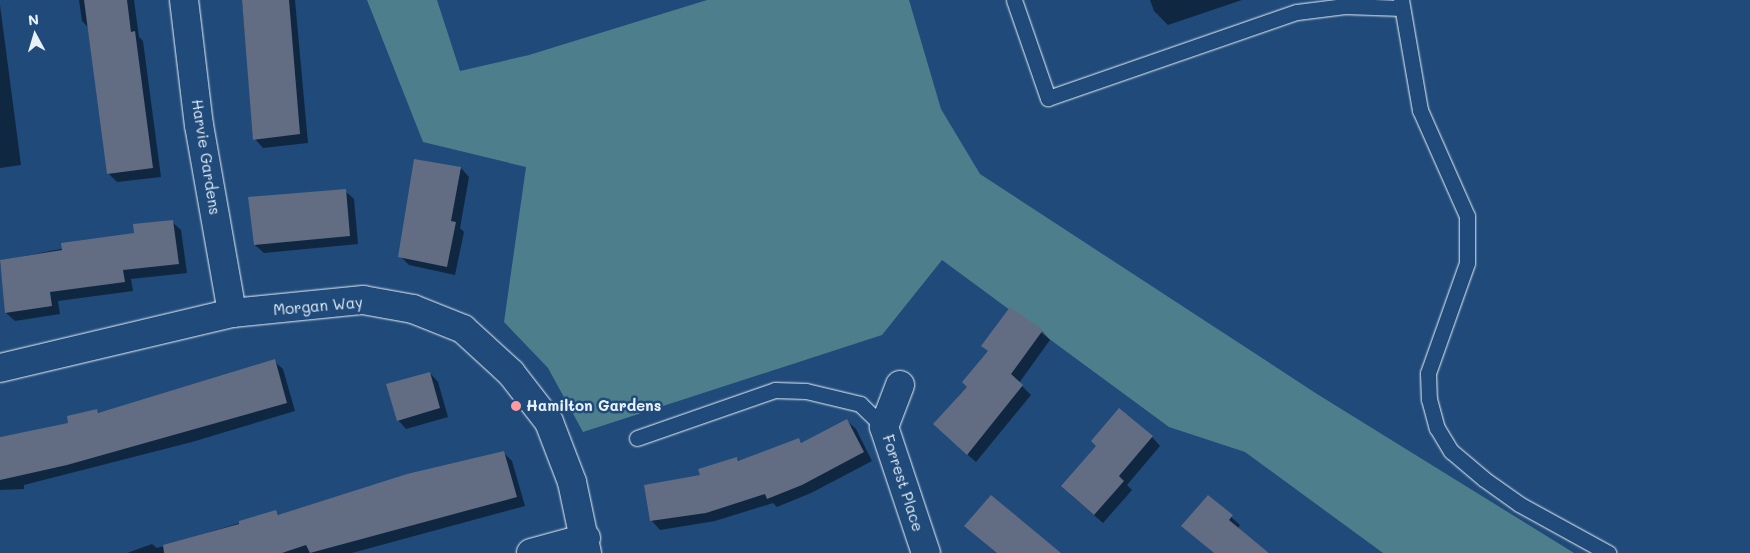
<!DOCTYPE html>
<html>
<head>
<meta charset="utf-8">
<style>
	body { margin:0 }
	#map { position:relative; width:1750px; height:553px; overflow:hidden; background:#1f4a7a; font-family:Mali,sans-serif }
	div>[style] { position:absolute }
	.green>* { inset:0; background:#4c7f8b }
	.shadow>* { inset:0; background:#0007 }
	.building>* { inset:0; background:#626c82 }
	.roads { filter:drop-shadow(0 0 1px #e8f1f8) drop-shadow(0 0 1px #e8f1f8) }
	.lane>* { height:15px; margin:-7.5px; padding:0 7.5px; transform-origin:7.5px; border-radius:7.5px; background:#1f4a7a }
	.street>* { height:28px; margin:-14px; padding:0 14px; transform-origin:14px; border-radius:14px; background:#1f4a7a }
	.dots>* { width:14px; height:14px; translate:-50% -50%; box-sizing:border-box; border:2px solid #1f4a7a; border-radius:50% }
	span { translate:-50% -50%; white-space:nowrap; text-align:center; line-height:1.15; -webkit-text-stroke:5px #1f4a7a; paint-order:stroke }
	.street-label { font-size:15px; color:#e8f1f8 }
	.poi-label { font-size:15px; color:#e8f1f8; font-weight:700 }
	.left { translate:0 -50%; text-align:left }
	.north { position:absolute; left:10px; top:10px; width:50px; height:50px; -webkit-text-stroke:4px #1f4a7a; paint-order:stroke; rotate:354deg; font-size:14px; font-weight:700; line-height:20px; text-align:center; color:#e8f1f8 }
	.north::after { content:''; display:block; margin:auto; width:18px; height:22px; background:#e8f1f8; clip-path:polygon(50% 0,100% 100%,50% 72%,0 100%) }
</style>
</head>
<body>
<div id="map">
	<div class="green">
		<i style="clip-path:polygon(367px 0,437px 0,460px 71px,529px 55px,707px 0,909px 0,941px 109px,980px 174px,1317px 394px,1574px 553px,1383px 553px,1245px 452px,1169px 427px,942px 260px,882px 335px,583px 432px,548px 368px,504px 322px,526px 167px,423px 142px)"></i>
	</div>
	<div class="shadow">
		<i style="clip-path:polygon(79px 0,134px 0,139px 37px,143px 41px,161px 177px,117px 182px,108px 173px,89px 28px,82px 21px)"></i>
		<i style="clip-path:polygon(242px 0,295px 0,308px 143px,263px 148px,255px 139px)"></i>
		<i style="clip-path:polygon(1150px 0,1242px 0,1168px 25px,1154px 11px)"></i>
		<i style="clip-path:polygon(0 5px,21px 165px,0 168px)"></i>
		<i style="clip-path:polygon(461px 168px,469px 177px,460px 228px,464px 232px,455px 275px,409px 265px,400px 256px)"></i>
		<i style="clip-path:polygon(345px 191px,354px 199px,358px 244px,264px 253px,255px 245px)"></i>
		<i style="clip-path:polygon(172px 222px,181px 230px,187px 273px,131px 279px,133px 291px,58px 301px,60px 314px,15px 321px,6px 313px,0 261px,136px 234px)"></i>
		<i style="clip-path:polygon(1042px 331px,1050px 340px,1019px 383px,1031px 395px,976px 462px,943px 433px)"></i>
		<i style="clip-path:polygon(274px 361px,283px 369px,295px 411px,192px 442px,24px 485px,24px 489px,0 490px,0 437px,70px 424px,96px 410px,99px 413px)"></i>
		<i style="clip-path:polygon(430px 373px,438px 382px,448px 417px,406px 429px,398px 420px)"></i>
		<i style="clip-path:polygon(847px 421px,856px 429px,872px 461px,811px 493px,777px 507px,773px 503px,715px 521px,660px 530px,652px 521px,646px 486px,702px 476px,737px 458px,740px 462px,798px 439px,803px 444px)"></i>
		<i style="clip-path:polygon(1152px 437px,1160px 446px,1127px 485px,1132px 490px,1103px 523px,1071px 495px)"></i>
		<i style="clip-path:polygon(504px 453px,512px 461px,525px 506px,352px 553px,127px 553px,152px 544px,157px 548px,276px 512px,280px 516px)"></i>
		<i style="clip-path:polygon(1208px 496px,1240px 525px,1238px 528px,1269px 553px,1214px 553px,1192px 534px)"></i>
	</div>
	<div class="building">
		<i style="clip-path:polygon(84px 0,127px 0,131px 32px,135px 31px,153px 168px,107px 174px)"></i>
		<i style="clip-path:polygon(242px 0,289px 0,300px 134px,253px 140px)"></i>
		<i style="clip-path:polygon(414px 159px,461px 167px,451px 221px,456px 222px,447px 267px,398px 257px)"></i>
		<i style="clip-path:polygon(346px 189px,350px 236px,254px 245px,248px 197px)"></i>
		<i style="clip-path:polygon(173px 220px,179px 264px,123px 270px,125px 282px,50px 292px,52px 306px,5px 313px,0 260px,62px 250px,61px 243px,134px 233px,133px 224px)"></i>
		<i style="clip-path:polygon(1010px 307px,1043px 330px,1011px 374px,1023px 385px,967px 455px,933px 424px,967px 387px,962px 382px,988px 351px,981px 346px)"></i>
		<i style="clip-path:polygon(275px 359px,287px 403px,67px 465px,0 480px,0 437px,68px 423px,67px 416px,97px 409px,98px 413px)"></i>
		<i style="clip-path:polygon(430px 372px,440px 408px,397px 421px,386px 384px)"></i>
		<i style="clip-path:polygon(1119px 408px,1153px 436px,1119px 476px,1124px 481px,1094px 515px,1061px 486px,1096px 446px,1091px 441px)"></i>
		<i style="clip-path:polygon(847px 419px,864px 452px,802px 485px,767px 499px,765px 494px,706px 513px,650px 521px,644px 485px,700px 475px,698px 469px,737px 457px,738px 461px,799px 438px,801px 443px)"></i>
		<i style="clip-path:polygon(504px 451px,517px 497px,310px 553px,306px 545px,282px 553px,164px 553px,163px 545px,239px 524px,239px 521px,276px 510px,278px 515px,407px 474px)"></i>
		<i style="clip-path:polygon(991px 495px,1061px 553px,997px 553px,964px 526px)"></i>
		<i style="clip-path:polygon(1208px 495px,1233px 515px,1229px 520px,1269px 553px,1214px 553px,1181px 526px)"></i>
	</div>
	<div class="roads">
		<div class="lane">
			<i style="left:1014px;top:0;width:104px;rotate:70.9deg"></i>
			<i style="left:1048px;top:98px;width:263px;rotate:-19.1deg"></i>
			<i style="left:1297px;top:12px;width:48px;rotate:-7.1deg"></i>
			<i style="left:1345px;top:6px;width:57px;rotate:2deg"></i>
			<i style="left:1401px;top:0;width:112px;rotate:80.2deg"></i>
			<i style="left:1420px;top:110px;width:116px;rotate:66.1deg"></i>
			<i style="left:1467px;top:216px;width:47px;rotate:90deg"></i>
			<i style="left:1467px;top:263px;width:117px;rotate:109.5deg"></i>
			<i style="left:1428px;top:373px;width:26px;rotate:88deg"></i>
			<i style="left:1429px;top:399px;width:30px;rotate:75deg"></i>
			<i style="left:1437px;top:428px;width:27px;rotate:59deg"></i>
			<i style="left:1451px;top:451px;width:43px;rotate:40.3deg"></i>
			<i style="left:1484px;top:479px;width:43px;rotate:35.5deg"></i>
			<i style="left:1519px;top:504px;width:102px;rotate:28.8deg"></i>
			<i style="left:637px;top:438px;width:146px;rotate:-19.2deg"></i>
			<i style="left:775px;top:390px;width:31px;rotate:2deg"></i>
			<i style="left:806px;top:391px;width:56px;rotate:13.5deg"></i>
			<i style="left:860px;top:404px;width:33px;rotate:44deg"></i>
		</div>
		<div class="street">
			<i style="left:184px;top:0;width:126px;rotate:83.2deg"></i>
			<i style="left:199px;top:125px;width:191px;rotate:80deg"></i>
			<i style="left:0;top:368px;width:238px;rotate:-13.3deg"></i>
			<i style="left:232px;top:313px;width:132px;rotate:-5.7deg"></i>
			<i style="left:363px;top:300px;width:51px;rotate:10.2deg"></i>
			<i style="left:413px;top:309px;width:54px;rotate:21.8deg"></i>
			<i style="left:463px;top:329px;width:65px;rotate:42.5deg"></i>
			<i style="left:511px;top:373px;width:62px;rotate:52.2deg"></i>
			<i style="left:549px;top:422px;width:64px;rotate:69deg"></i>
			<i style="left:572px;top:482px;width:73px;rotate:78.1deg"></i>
			<i style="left:900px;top:385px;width:45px;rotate:110.9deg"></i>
			<i style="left:884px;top:427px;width:133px;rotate:71.6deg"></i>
			<i style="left:531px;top:553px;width:57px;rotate:-15.3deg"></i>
		</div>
	</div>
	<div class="dots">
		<i style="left:516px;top:406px;background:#ff9aa2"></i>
	</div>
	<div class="street-label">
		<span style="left:206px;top:157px;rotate:81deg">Harvie Gardens</span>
		<span style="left:318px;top:306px;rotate:-5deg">Morgan Way</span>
		<span style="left:903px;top:483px;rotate:72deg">Forrest Place</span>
	</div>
	<div class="poi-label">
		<span class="left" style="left:526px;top:406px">Hamilton Gardens</span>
	</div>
	<div class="north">N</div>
</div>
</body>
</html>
